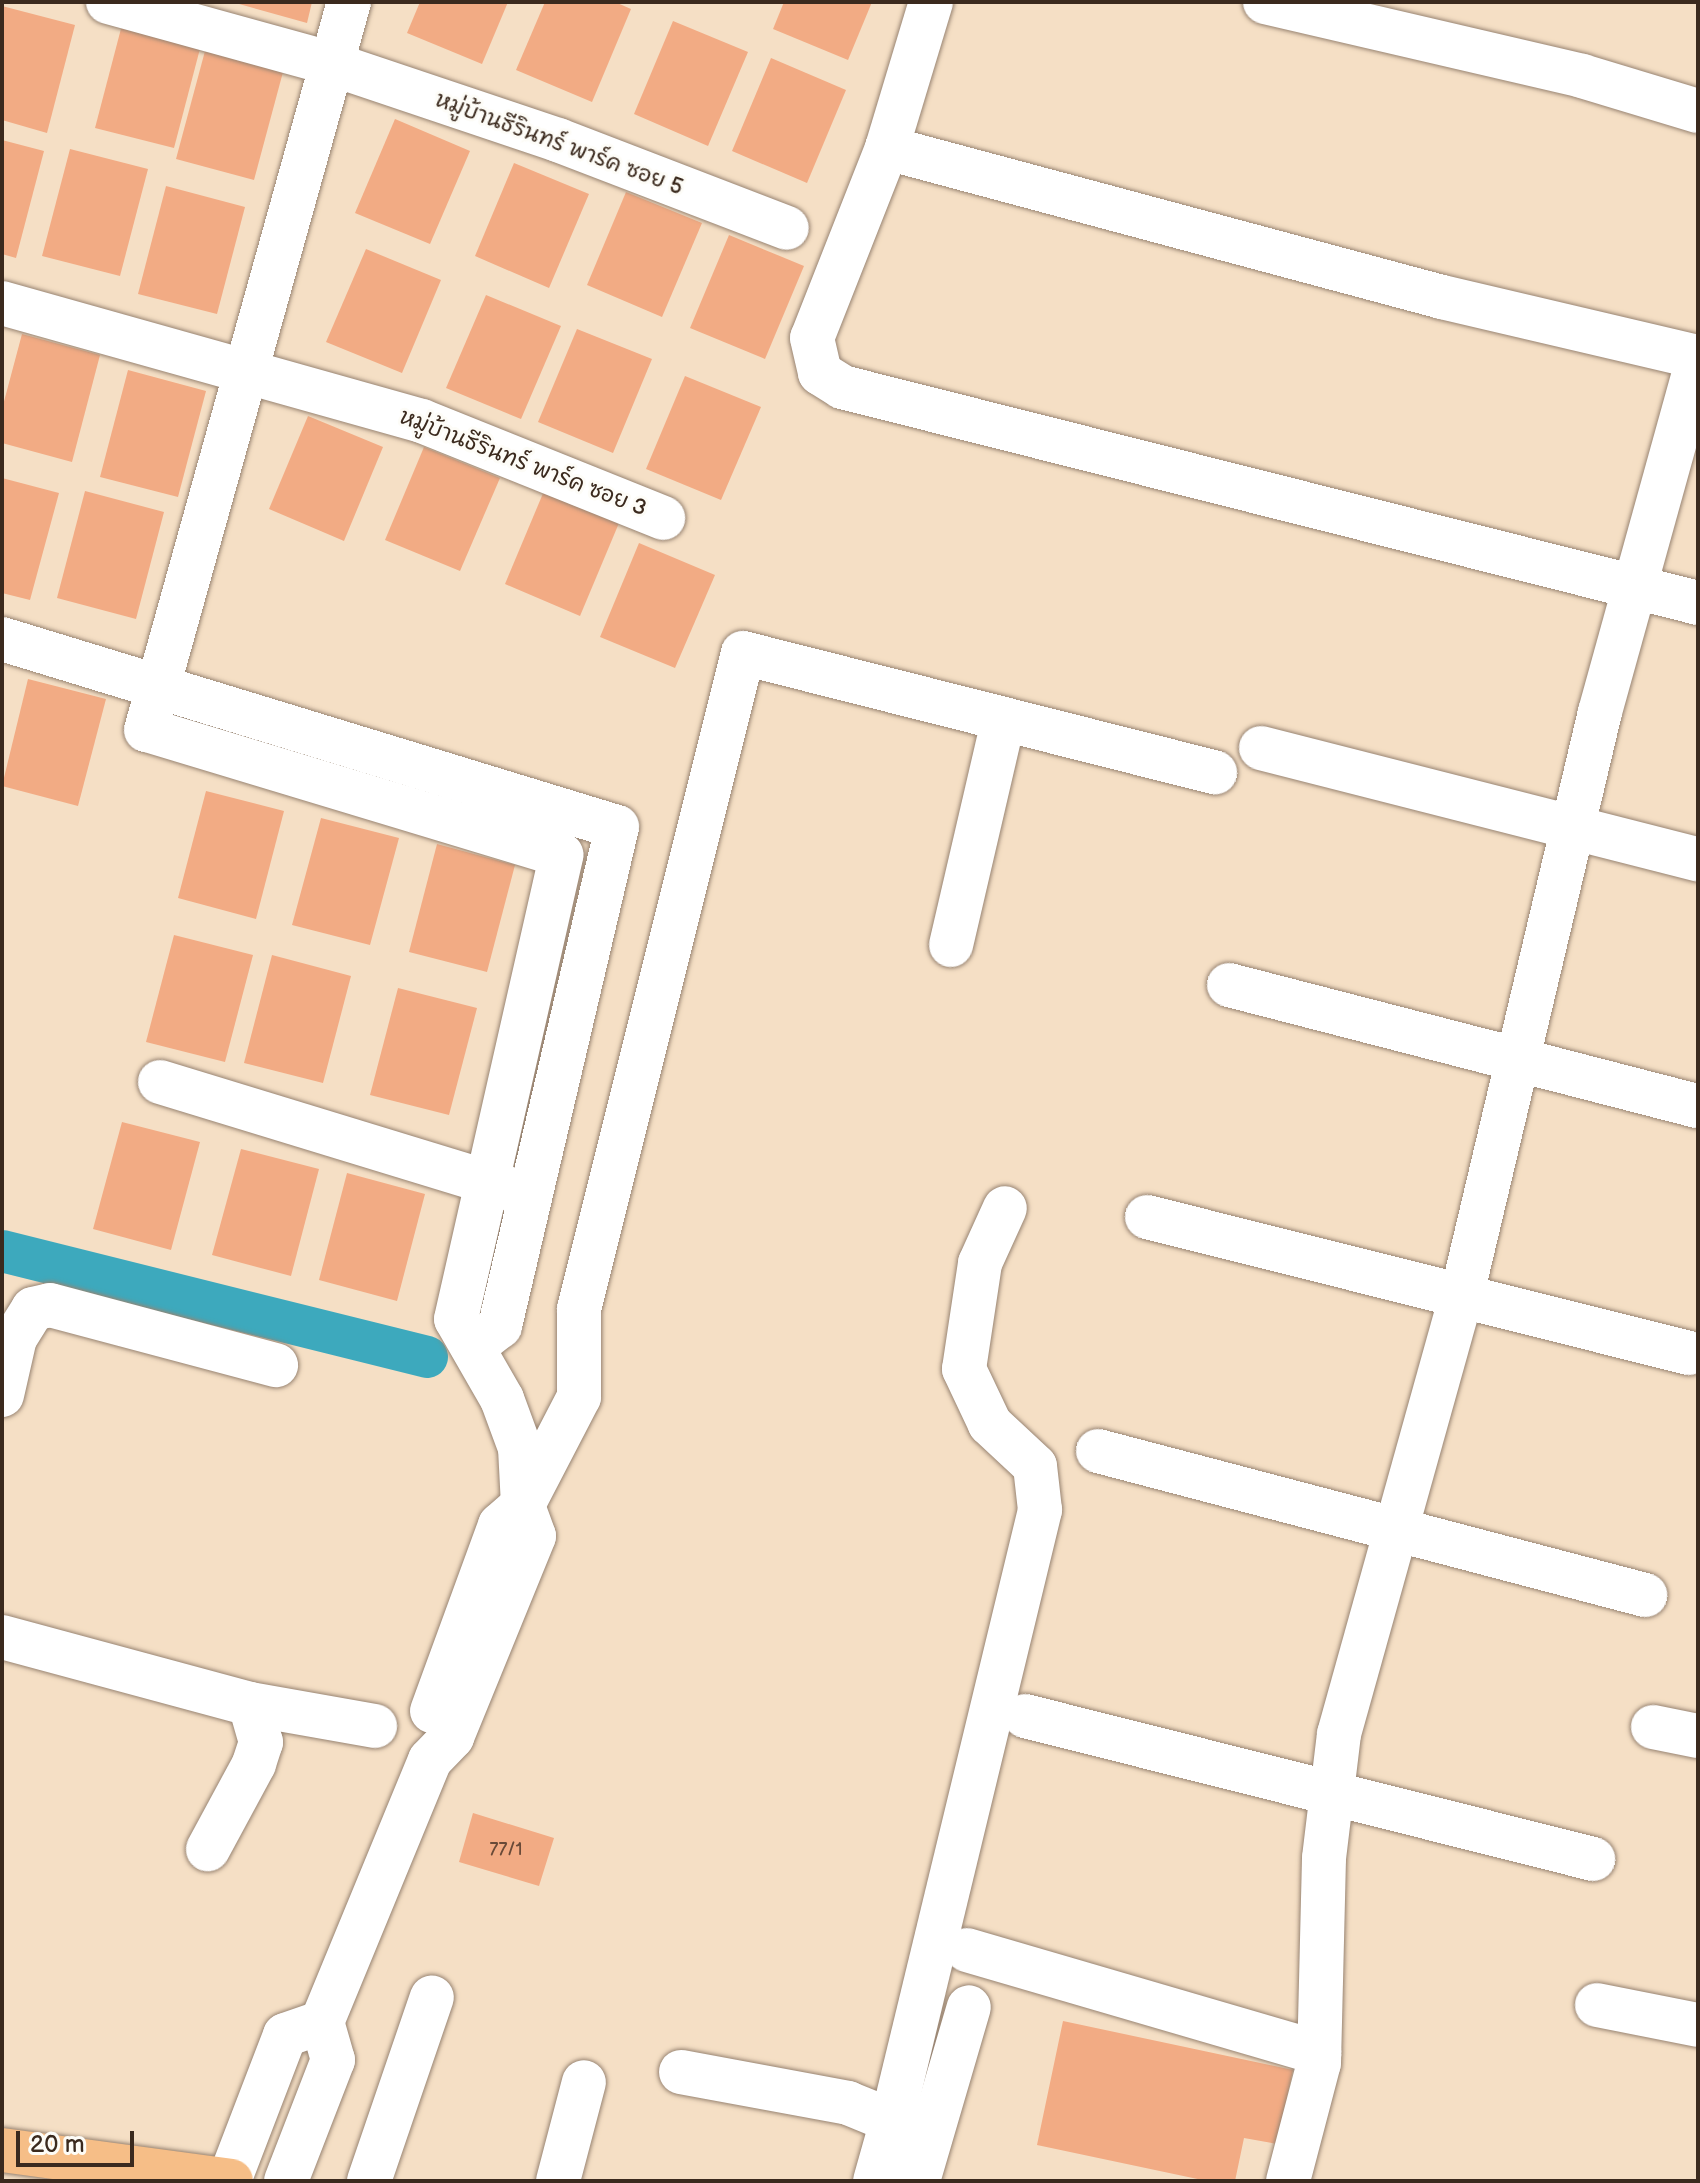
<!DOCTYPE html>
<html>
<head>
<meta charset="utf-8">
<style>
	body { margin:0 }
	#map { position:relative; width:1700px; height:2183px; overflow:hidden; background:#f5dfc5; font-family:"Balsamiq Sans","Playpen Sans Thai",sans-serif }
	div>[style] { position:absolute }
	.canal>* { height:42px; margin:-21px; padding:0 21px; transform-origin:21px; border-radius:21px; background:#3da9bd }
	.building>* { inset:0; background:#f2ab84 }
	.roads { filter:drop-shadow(0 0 2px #988472) drop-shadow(0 0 2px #988472) }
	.minor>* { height:44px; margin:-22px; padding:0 22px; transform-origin:22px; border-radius:22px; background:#fff }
	.major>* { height:44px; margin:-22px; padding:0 22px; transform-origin:22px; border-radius:22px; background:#f6be87 }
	span { translate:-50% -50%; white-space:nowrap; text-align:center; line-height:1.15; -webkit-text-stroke:6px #fdfcf7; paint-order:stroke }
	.number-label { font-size:18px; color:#694a38 }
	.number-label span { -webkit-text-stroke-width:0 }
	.street-label { font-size:22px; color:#3b2a1e }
	.frame { position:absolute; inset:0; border:4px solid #3b2a1e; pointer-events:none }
	.scale { position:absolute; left:16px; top:2131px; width:118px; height:36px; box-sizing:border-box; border:4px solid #3b2a1e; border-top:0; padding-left:10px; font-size:24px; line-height:28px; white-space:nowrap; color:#3b2a1e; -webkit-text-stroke:6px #fdfcf7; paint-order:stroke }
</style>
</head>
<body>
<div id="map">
	<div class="canal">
		<i style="left:2px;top:1251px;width:438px;rotate:14deg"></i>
	</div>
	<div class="building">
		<i style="clip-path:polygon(232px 2px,312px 2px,307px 23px)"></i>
		<i style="clip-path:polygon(420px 2px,508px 2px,482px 64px,407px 33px)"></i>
		<i style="clip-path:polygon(545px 2px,615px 2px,631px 9px,592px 102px,516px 70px)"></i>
		<i style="clip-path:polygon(784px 2px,872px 2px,848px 60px,773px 29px)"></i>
		<i style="clip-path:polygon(2px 6px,75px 25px,47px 133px,2px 120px)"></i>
		<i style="clip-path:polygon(123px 21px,202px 41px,174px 148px,95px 128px)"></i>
		<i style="clip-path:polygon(673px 21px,748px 52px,708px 146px,634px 114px)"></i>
		<i style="clip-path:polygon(205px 51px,283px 72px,254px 180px,176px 159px)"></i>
		<i style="clip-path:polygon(771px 58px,846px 90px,807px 183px,732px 151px)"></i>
		<i style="clip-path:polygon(395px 119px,470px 151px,430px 244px,355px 213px)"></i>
		<i style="clip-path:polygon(2px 140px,44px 151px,16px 258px,2px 254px)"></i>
		<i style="clip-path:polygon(70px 149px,148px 169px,120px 276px,42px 256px)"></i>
		<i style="clip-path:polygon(514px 163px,589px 194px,549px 288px,475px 256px)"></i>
		<i style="clip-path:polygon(166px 186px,245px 207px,217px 314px,138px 294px)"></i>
		<i style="clip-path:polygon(626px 192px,702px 223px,662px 317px,587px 285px)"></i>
		<i style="clip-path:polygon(729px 235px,804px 266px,765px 359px,690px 328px)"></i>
		<i style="clip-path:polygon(366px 249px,441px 280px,402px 373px,326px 342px)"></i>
		<i style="clip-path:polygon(486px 295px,561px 326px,521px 419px,446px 388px)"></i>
		<i style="clip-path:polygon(577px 329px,652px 359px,613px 453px,538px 422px)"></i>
		<i style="clip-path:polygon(22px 334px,100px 355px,72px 462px,2px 443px,2px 409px)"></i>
		<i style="clip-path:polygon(128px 370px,206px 391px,178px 497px,100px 477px)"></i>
		<i style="clip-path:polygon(685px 376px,761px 407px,721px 500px,646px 469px)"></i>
		<i style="clip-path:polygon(308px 416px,383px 447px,344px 541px,269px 509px)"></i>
		<i style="clip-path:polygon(424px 447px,500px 478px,460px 571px,385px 540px)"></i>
		<i style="clip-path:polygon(2px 478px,59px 493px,30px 600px,2px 593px)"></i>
		<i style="clip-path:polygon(85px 491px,164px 512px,136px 619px,57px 598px)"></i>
		<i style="clip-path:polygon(544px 491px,619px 523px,580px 616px,505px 584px)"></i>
		<i style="clip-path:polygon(639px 543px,715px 575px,675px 668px,600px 637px)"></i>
		<i style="clip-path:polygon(28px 679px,106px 699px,78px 806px,2px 786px)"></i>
		<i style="clip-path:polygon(206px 791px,284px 811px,256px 919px,178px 898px)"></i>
		<i style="clip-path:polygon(321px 818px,399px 838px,370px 945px,292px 925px)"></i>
		<i style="clip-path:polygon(437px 844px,515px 865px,487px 972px,409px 952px)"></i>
		<i style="clip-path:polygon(174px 935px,253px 955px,225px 1062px,146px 1042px)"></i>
		<i style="clip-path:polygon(272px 955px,351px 976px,323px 1083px,244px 1063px)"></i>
		<i style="clip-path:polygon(398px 988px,477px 1008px,449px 1115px,370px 1095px)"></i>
		<i style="clip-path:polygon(122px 1122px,200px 1142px,171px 1250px,93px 1229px)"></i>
		<i style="clip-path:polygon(241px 1149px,319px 1169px,291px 1276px,212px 1255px)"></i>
		<i style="clip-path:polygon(347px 1173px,425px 1194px,397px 1301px,319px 1280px)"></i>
		<i style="clip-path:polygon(473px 1813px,554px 1838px,539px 1886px,459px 1862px)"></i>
		<i style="clip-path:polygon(1063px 2021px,1293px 2070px,1277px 2144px,1244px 2138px,1235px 2181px,1207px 2181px,1037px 2145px)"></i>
	</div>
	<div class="roads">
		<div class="minor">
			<i style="left:108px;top:2px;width:229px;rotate:15.4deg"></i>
			<i style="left:329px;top:63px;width:242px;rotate:18.6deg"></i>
			<i style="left:558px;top:140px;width:245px;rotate:21deg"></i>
			<i style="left:931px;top:2px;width:152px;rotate:106.8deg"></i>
			<i style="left:887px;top:148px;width:204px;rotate:111.5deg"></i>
			<i style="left:812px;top:338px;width:36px;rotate:77deg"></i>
			<i style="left:820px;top:373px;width:26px;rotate:32deg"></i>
			<i style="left:842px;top:387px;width:883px;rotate:14.16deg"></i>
			<i style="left:1265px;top:2px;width:326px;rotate:13.1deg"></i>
			<i style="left:1582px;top:76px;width:121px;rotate:16.8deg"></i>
			<i style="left:887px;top:148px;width:575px;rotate:15.03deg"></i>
			<i style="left:1442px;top:297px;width:263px;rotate:13.2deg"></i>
			<i style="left:2px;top:303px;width:436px;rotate:15.7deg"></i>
			<i style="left:422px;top:421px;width:260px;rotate:21.9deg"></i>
			<i style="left:2px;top:639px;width:643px;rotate:17deg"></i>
			<i style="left:617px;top:827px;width:513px;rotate:103.2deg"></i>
			<i style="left:500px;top:1326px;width:34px;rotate:142deg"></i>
			<i style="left:1261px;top:748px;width:451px;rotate:14.3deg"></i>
			<i style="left:951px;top:945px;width:230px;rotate:-76.9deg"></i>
			<i style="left:1229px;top:985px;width:484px;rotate:14.5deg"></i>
			<i style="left:160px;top:1082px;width:369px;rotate:17deg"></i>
			<i style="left:1147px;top:1217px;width:559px;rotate:14.09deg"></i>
			<i style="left:2px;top:1395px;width:58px;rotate:-77.2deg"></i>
			<i style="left:15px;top:1338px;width:34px;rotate:-58deg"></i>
			<i style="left:33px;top:1309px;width:17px;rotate:-13deg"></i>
			<i style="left:50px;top:1305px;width:234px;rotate:14.9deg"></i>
			<i style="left:1098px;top:1451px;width:566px;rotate:14.75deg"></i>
			<i style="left:2px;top:1637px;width:257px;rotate:15.1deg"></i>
			<i style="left:250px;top:1704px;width:40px;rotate:74deg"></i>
			<i style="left:261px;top:1742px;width:23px;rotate:108deg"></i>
			<i style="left:254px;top:1764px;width:97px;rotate:118.4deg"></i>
			<i style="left:250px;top:1704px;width:127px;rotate:10deg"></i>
			<i style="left:432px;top:1711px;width:198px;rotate:-69.9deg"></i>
			<i style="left:500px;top:1525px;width:30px;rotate:-41deg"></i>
			<i style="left:523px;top:1505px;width:122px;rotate:-62.6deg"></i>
			<i style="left:579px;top:1397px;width:88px;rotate:-90deg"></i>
			<i style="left:579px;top:1309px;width:676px;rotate:-75.96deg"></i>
			<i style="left:743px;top:653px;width:487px;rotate:14.2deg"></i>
			<i style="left:1025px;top:1716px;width:586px;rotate:14.13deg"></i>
			<i style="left:1653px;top:1727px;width:46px;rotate:11.3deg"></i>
			<i style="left:967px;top:1950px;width:367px;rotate:16.3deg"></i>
			<i style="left:1597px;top:2005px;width:103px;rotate:11.2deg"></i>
			<i style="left:681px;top:2072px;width:170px;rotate:10.5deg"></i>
			<i style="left:848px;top:2103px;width:48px;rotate:22.2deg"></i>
			<i style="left:892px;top:2121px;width:62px;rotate:105.8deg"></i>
			<i style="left:892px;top:2121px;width:629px;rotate:-76.38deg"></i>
			<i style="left:1040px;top:1510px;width:44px;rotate:-96.5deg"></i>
			<i style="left:1035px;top:1466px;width:62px;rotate:-137deg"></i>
			<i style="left:990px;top:1424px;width:61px;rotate:-115.3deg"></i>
			<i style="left:964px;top:1369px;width:107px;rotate:-81.4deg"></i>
			<i style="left:980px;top:1263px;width:60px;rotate:-65.6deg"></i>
			<i style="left:229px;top:2181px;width:156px;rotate:-69deg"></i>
			<i style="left:285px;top:2035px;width:39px;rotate:-19deg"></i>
			<i style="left:286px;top:2181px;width:130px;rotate:-68.8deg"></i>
			<i style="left:333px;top:2060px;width:40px;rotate:-106deg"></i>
			<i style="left:322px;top:2022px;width:283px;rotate:-67.6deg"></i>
			<i style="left:430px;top:1760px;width:32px;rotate:-46deg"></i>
			<i style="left:452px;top:1737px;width:217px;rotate:-67.8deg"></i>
			<i style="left:534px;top:1536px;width:33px;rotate:-110deg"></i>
			<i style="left:523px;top:1505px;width:57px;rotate:-93deg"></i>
			<i style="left:520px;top:1448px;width:52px;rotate:-110.2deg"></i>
			<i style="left:502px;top:1399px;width:92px;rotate:-119.9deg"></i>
			<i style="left:456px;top:1319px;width:476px;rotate:-77.2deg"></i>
			<i style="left:561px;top:855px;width:433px;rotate:-163.2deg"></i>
			<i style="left:146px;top:730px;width:756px;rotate:-74.42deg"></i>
			<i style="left:369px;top:2181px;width:194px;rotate:-71.1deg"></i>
			<i style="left:558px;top:2181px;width:102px;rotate:-75.3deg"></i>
			<i style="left:918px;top:2181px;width:181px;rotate:-73.7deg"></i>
			<i style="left:1288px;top:2181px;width:122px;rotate:-75.3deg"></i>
			<i style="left:1319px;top:2063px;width:205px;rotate:-88.6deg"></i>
			<i style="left:1324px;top:1858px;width:125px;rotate:-83.1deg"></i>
			<i style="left:1339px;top:1734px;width:465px;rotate:-74.4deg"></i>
			<i style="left:1464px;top:1286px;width:590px;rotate:-76.67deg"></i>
			<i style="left:1600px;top:712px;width:366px;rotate:-74.5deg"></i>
		</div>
		<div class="major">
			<i style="left:2px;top:2150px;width:231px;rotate:7.7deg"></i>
		</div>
	</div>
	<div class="number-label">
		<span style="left:506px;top:1850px">77/1</span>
	</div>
	<div class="street-label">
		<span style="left:559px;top:144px;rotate:20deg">หมู่บ้านธีรินทร์ พาร์ค ซอย 5</span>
		<span style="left:523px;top:463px;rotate:21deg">หมู่บ้านธีรินทร์ พาร์ค ซอย 3</span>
	</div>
	<div class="frame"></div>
	<div class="scale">20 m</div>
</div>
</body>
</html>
